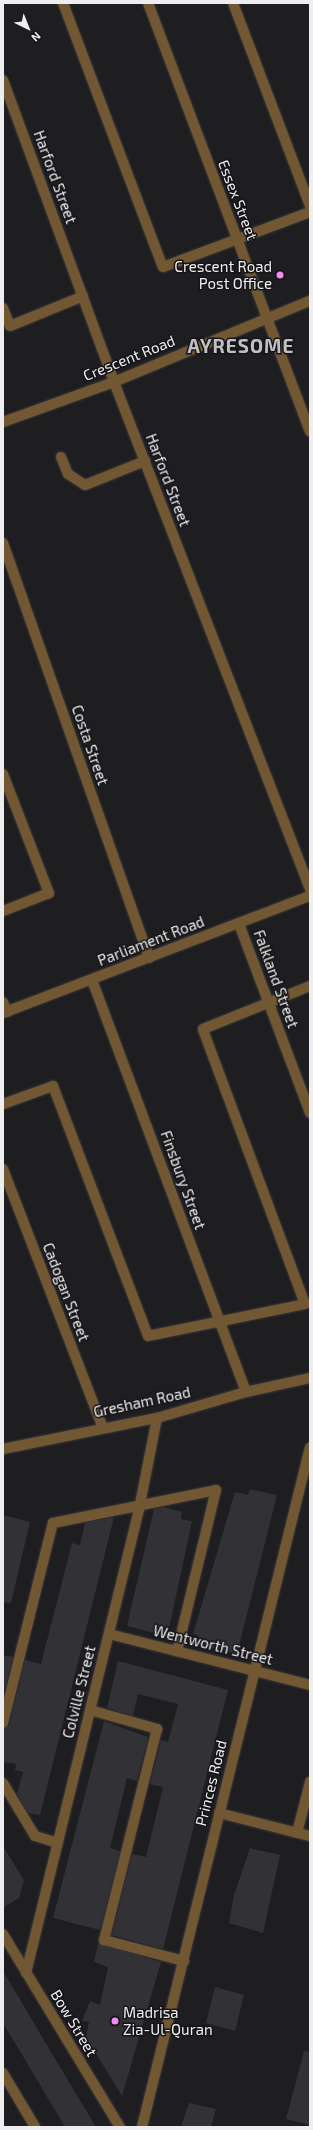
<!DOCTYPE html>
<html>
<head>
<meta charset="utf-8">
<style>
	body { margin:0 }
	#map { position:relative; width:313px; height:2130px; overflow:hidden; background:#1e1d20; font-family:"Exo 2",sans-serif }
	div>[style] { position:absolute }
	.building>* { inset:0; background:#323135 }
	.roads { filter:drop-shadow(0 0 1px #3b3a3d) drop-shadow(0 0 1px #3b3a3d) }
	.minor>* { height:10px; margin:-5px; padding:0 5px; transform-origin:5px; border-radius:5px; background:#725733 }
	.dots>* { width:11px; height:11px; translate:-50% -50%; box-sizing:border-box; border:2px solid #151417; border-radius:50% }
	span { translate:-50% -50%; white-space:nowrap; text-align:center; line-height:1.15; -webkit-text-stroke:3px #151417; paint-order:stroke }
	.street-label { font-size:15px; color:#eeeef0 }
	.poi-label { font-size:15px; color:#eeeef0 }
	.right { translate:-100% -50%; text-align:right }
	.left { translate:0 -50%; text-align:left }
	.district-label { font-size:19px; color:#c1c1c5; font-weight:700; letter-spacing:1px }
	.frame { position:absolute; inset:0; border:4px solid #eeeef0; pointer-events:none }
	.north { position:absolute; left:8px; top:8px; width:40px; height:40px; -webkit-text-stroke:3px #151417; paint-order:stroke; rotate:137deg; font-size:11px; font-weight:700; line-height:16px; text-align:center; color:#eeeef0 }
	.north::after { content:''; display:block; margin:auto; width:14px; height:18px; background:#eeeef0; clip-path:polygon(50% 0,100% 100%,50% 72%,0 100%) }
</style>
</head>
<body>
<div id="map">
	<div class="building">
		<i style="clip-path:polygon(250px 1489px,277px 1495px,237px 1654px,197px 1644px,199px 1636px,193px 1634px,235px 1492px,248px 1495px)"></i>
		<i style="clip-path:polygon(163px 1507px,182px 1512px,181px 1519px,192px 1521px,169px 1629px,155px 1625px,154px 1633px,127px 1626px,154px 1509px)"></i>
		<i style="clip-path:polygon(3px 1515px,30px 1522px,11px 1603px,3px 1602px)"></i>
		<i style="clip-path:polygon(114px 1517px,40px 1815px,28px 1813px,17px 1794px,23px 1772px,15px 1770px,16px 1764px,3px 1762px,3px 1729px,9px 1725px,25px 1660px,41px 1664px,72px 1543px,80px 1545px,85px 1523px)"></i>
		<i style="clip-path:polygon(3px 1655px,13px 1657px,3px 1696px)"></i>
		<i style="clip-path:polygon(118px 1661px,228px 1690px,163px 1949px,112px 1935px,132px 1854px,146px 1857px,163px 1787px,150px 1784px,161px 1740px,168px 1742px,178px 1704px,138px 1694px,133px 1716px,107px 1708px)"></i>
		<i style="clip-path:polygon(104px 1721px,148px 1737px,137px 1781px,127px 1778px,122px 1799px,110px 1848px,120px 1851px,100px 1930px,53px 1918px)"></i>
		<i style="clip-path:polygon(3px 1846px,24px 1880px,19px 1898px,3px 1908px)"></i>
		<i style="clip-path:polygon(250px 1848px,280px 1855px,263px 1933px,229px 1923px,234px 1895px)"></i>
		<i style="clip-path:polygon(98px 1943px,161px 1962px,122px 2096px,86px 2037px,89px 2022px,82px 2021px,90px 2001px,100px 2005px,108px 1967px,94px 1962px)"></i>
		<i style="clip-path:polygon(3px 1971px,63px 2072px,96px 2127px,65px 2127px,27px 2063px,3px 2023px)"></i>
		<i style="clip-path:polygon(215px 1987px,244px 1995px,235px 2031px,206px 2023px)"></i>
		<i style="clip-path:polygon(304px 2051px,310px 2052px,310px 2125px,286px 2119px)"></i>
		<i style="clip-path:polygon(189px 2103px,216px 2109px,211px 2127px,181px 2127px)"></i>
	</div>
	<div class="roads">
		<div class="minor">
			<i style="left:63px;top:3px;width:282px;rotate:69.3deg"></i>
			<i style="left:163px;top:267px;width:157px;rotate:-20.5deg"></i>
			<i style="left:148px;top:3px;width:458px;rotate:69.3deg"></i>
			<i style="left:233px;top:3px;width:217px;rotate:69.2deg"></i>
			<i style="left:3px;top:80px;width:322px;rotate:69.8deg"></i>
			<i style="left:114px;top:382px;width:544px;rotate:68.86deg"></i>
			<i style="left:3px;top:308px;width:19px;rotate:69deg"></i>
			<i style="left:10px;top:326px;width:79px;rotate:-22.3deg"></i>
			<i style="left:3px;top:422px;width:118px;rotate:-19.8deg"></i>
			<i style="left:114px;top:382px;width:212px;rotate:-22.5deg"></i>
			<i style="left:61px;top:457px;width:18px;rotate:68deg"></i>
			<i style="left:68px;top:474px;width:20px;rotate:33deg"></i>
			<i style="left:85px;top:485px;width:65px;rotate:-21.8deg"></i>
			<i style="left:3px;top:543px;width:440px;rotate:70.6deg"></i>
			<i style="left:3px;top:774px;width:128px;rotate:68.9deg"></i>
			<i style="left:49px;top:893px;width:49px;rotate:158.6deg"></i>
			<i style="left:239px;top:924px;width:202px;rotate:69.4deg"></i>
			<i style="left:92px;top:980px;width:440px;rotate:69.5deg"></i>
			<i style="left:3px;top:1002px;width:11px;rotate:68deg"></i>
			<i style="left:3px;top:1013px;width:329px;rotate:-20.9deg"></i>
			<i style="left:3px;top:1104px;width:53px;rotate:-19.8deg"></i>
			<i style="left:53px;top:1086px;width:267px;rotate:69.2deg"></i>
			<i style="left:148px;top:1336px;width:160px;rotate:-11.5deg"></i>
			<i style="left:305px;top:1304px;width:293px;rotate:-110.4deg"></i>
			<i style="left:203px;top:1029px;width:115px;rotate:-21.9deg"></i>
			<i style="left:3px;top:1169px;width:275px;rotate:68.9deg"></i>
			<i style="left:3px;top:1449px;width:157px;rotate:-11.4deg"></i>
			<i style="left:157px;top:1418px;width:93px;rotate:-16.3deg"></i>
			<i style="left:246px;top:1392px;width:66px;rotate:-12.3deg"></i>
			<i style="left:109px;top:1634px;width:207px;rotate:14.2deg"></i>
			<i style="left:90px;top:1710px;width:70px;rotate:15.8deg"></i>
			<i style="left:157px;top:1729px;width:218px;rotate:104.1deg"></i>
			<i style="left:104px;top:1940px;width:83px;rotate:14.7deg"></i>
			<i style="left:3px;top:1723px;width:206px;rotate:-76deg"></i>
			<i style="left:53px;top:1523px;width:166px;rotate:-11.4deg"></i>
			<i style="left:216px;top:1490px;width:166px;rotate:103.6deg"></i>
			<i style="left:3px;top:1783px;width:62px;rotate:58.9deg"></i>
			<i style="left:35px;top:1836px;width:24px;rotate:17deg"></i>
			<i style="left:219px;top:1813px;width:94px;rotate:14.2deg"></i>
			<i style="left:297px;top:1833px;width:53px;rotate:-75.7deg"></i>
			<i style="left:3px;top:1934px;width:226px;rotate:58.8deg"></i>
			<i style="left:26px;top:1973px;width:483px;rotate:-76.3deg"></i>
			<i style="left:140px;top:1504px;width:88px;rotate:-78.8deg"></i>
			<i style="left:3px;top:2073px;width:63px;rotate:59.3deg"></i>
			<i style="left:142px;top:2127px;width:700px;rotate:-76.12deg"></i>
		</div>
	</div>
	<div class="dots">
		<i style="left:280px;top:275px;background:#f18af4"></i>
		<i style="left:115px;top:2021px;background:#f18af4"></i>
	</div>
	<div class="street-label">
		<span style="left:55px;top:177px;rotate:70deg">Harford Street</span>
		<span style="left:238px;top:200px;rotate:69deg">Essex Street</span>
		<span style="left:129px;top:358px;rotate:-22deg">Crescent Road</span>
		<span style="left:168px;top:480px;rotate:69deg">Harford Street</span>
		<span style="left:90px;top:745px;rotate:71deg">Costa Street</span>
		<span style="left:151px;top:941px;rotate:-21deg">Parliament Road</span>
		<span style="left:276px;top:979px;rotate:70deg">Falkland Street</span>
		<span style="left:183px;top:1180px;rotate:70deg">Finsbury Street</span>
		<span style="left:66px;top:1292px;rotate:69deg">Cadogan Street</span>
		<span style="left:142px;top:1402px;rotate:-12deg">Gresham Road</span>
		<span style="left:213px;top:1645px;rotate:14deg">Wentworth Street</span>
		<span style="left:79px;top:1692px;rotate:-76deg">Colville Street</span>
		<span style="left:211px;top:1783px;rotate:-76deg">Princes Road</span>
		<span style="left:74px;top:2023px;rotate:59deg">Bow Street</span>
	</div>
	<div class="poi-label">
		<span class="right" style="left:272px;top:275px">Crescent Road<br>Post Office</span>
		<span class="left" style="left:123px;top:2021px">Madrisa<br>Zia-Ul-Quran</span>
	</div>
	<div class="district-label">
		<span style="left:241px;top:346px">AYRESOME</span>
	</div>
	<div class="frame"></div>
	<div class="north">N</div>
</div>
</body>
</html>
